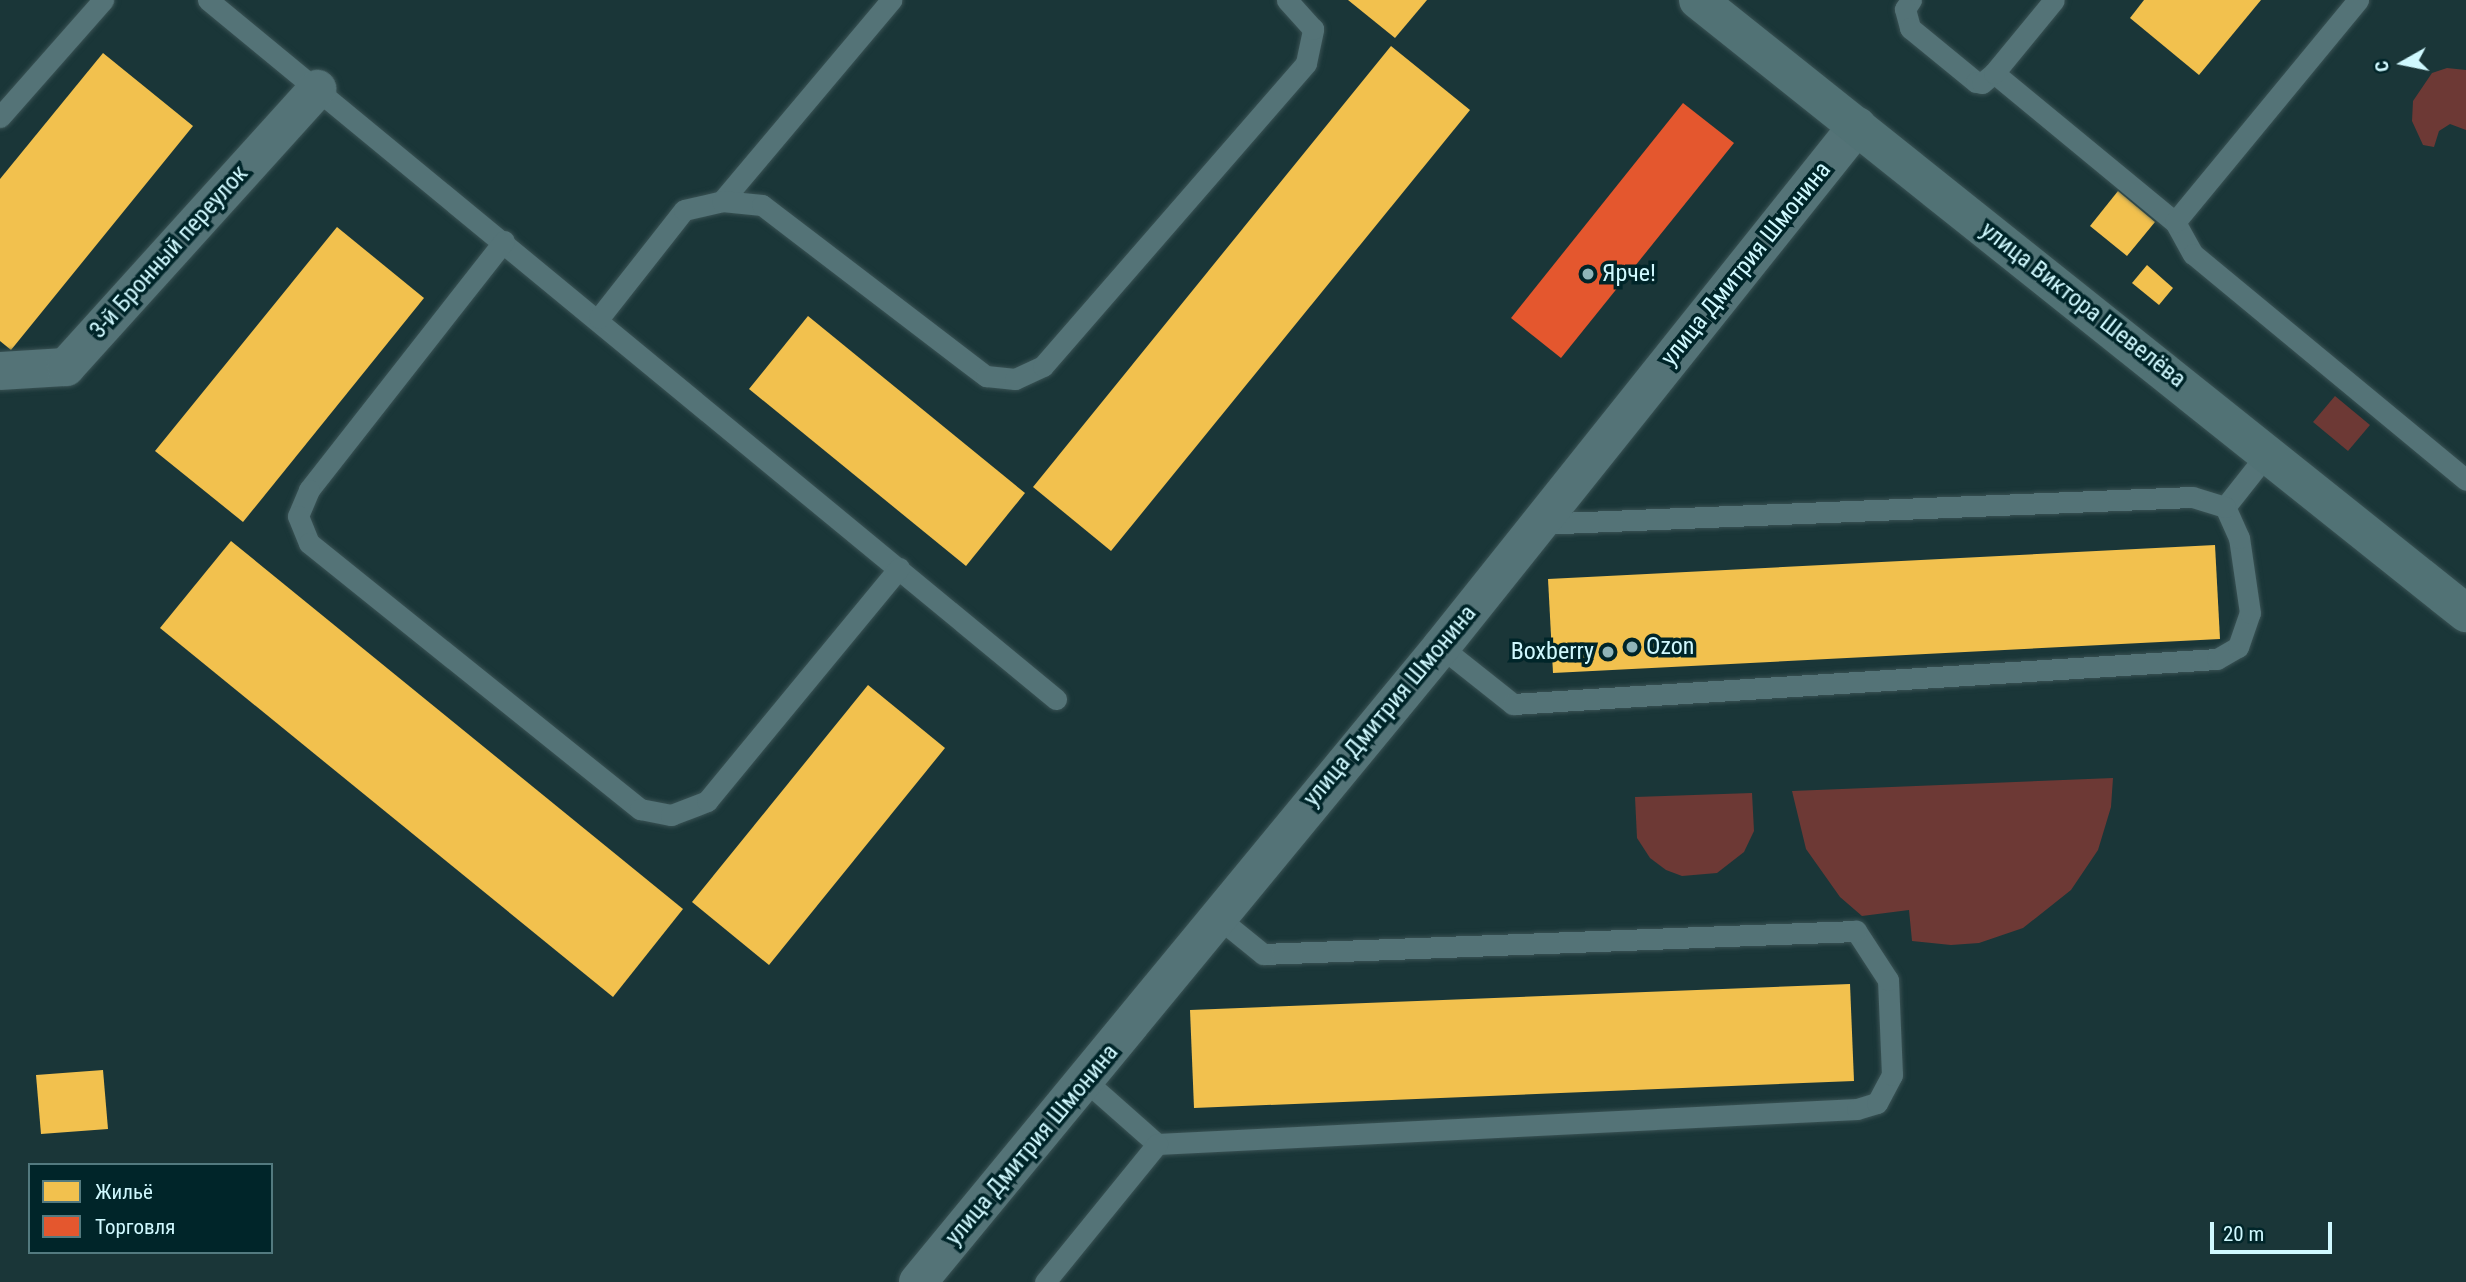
<!DOCTYPE html>
<html>
<head>
<meta charset="utf-8">
<style>
	body { margin:0 }
	#map { position:relative; width:2466px; height:1282px; overflow:hidden; background:#1a3638; font-family:"Roboto Condensed",sans-serif }
	div>[style] { position:absolute }
	.green>* { inset:0; background:#6d3935 }
	.homes>* { inset:0; background:#f2c14e }
	.shops>* { inset:0; background:#e4572e }
	.roads { filter:drop-shadow(0 0 2px #3a5254) drop-shadow(0 0 2px #3a5254) }
	.lane>* { height:21px; margin:-10.5px; padding:0 10.5px; transform-origin:10.5px; border-radius:10.5px; background:#547377 }
	.street>* { height:38px; margin:-19px; padding:0 19px; transform-origin:19px; border-radius:19px; background:#547377 }
	.secondary>* { height:38px; margin:-19px; padding:0 19px; transform-origin:19px; border-radius:19px; background:#517275 }
	.dots>* { width:19px; height:19px; translate:-50% -50%; box-sizing:border-box; border:4px solid #002529; border-radius:50% }
	span { translate:-50% -50%; white-space:nowrap; text-align:center; line-height:1.15; -webkit-text-stroke:7px #002529; paint-order:stroke }
	.street-label { font-size:24px; color:#d0f9ff }
	.poi-label { font-size:24px; color:#d0f9ff }
	.left { translate:0 -50%; text-align:left }
	.right { translate:-100% -50%; text-align:right }
	.legend { position:absolute; left:28px; top:1163px; width:245px; height:91px; box-sizing:border-box; background:#002529; border:2px solid #537a7f; margin:0; padding:9px 12px; list-style:none; font-size:21px; color:#d0f9ff }
	.legend li { display:flex; align-items:center; gap:14px; height:35px }
	.legend b { width:35px; border:2px solid #537a7f }
	.north { position:absolute; left:2368px; top:28px; width:70px; height:70px; -webkit-text-stroke:5px #002529; paint-order:stroke; rotate:261deg; font-size:19px; font-weight:700; line-height:28px; text-align:center; color:#d0f9ff }
	.north::after { content:''; display:block; margin:auto; width:24px; height:32px; background:#d0f9ff; clip-path:polygon(50% 0,100% 100%,50% 72%,0 100%) }
	.scale { position:absolute; left:2210px; top:1222px; width:122px; height:32px; box-sizing:border-box; border:4px solid #d0f9ff; border-top:0; padding-left:9px; font-size:21px; line-height:24px; white-space:nowrap; color:#d0f9ff; -webkit-text-stroke:5px #002529; paint-order:stroke }
</style>
</head>
<body>
<div id="map">
	<div class="green">
		<i style="clip-path:polygon(2447px 68px,2466px 70px,2466px 130px,2450px 124px,2439px 131px,2434px 147px,2423px 145px,2412px 121px,2413px 101px,2432px 73px)"></i>
		<i style="clip-path:polygon(2335px 396px,2370px 425px,2348px 451px,2313px 422px)"></i>
		<i style="clip-path:polygon(2113px 778px,2111px 807px,2098px 850px,2071px 890px,2023px 928px,1979px 943px,1951px 945px,1912px 941px,1909px 910px,1862px 916px,1840px 897px,1806px 849px,1792px 791px)"></i>
		<i style="clip-path:polygon(1752px 793px,1754px 831px,1744px 852px,1717px 873px,1682px 876px,1666px 870px,1650px 858px,1637px 838px,1635px 797px)"></i>
	</div>
	<div class="homes">
		<i style="clip-path:polygon(1348px 0,1427px 0,1395px 38px)"></i>
		<i style="clip-path:polygon(2144px 0,2261px 0,2199px 75px,2130px 18px)"></i>
		<i style="clip-path:polygon(1391px 46px,1470px 110px,1111px 551px,1033px 487px)"></i>
		<i style="clip-path:polygon(103px 53px,193px 126px,11px 350px,0 341px,0 179px)"></i>
		<i style="clip-path:polygon(2118px 191px,2155px 222px,2127px 256px,2090px 226px)"></i>
		<i style="clip-path:polygon(337px 227px,424px 298px,243px 522px,155px 451px)"></i>
		<i style="clip-path:polygon(2147px 265px,2173px 288px,2159px 305px,2132px 283px)"></i>
		<i style="clip-path:polygon(808px 316px,1025px 493px,966px 566px,749px 389px)"></i>
		<i style="clip-path:polygon(231px 541px,683px 909px,613px 997px,160px 628px)"></i>
		<i style="clip-path:polygon(2215px 545px,2220px 639px,1553px 673px,1548px 579px)"></i>
		<i style="clip-path:polygon(868px 685px,945px 748px,769px 965px,692px 902px)"></i>
		<i style="clip-path:polygon(1850px 984px,1854px 1081px,1194px 1108px,1190px 1010px)"></i>
		<i style="clip-path:polygon(103px 1070px,108px 1129px,41px 1134px,36px 1075px)"></i>
	</div>
	<div class="shops">
		<i style="clip-path:polygon(1683px 103px,1734px 143px,1561px 358px,1511px 318px)"></i>
	</div>
	<div class="roads">
		<div class="lane">
			<i style="left:208px;top:0;width:1099px;rotate:39.5deg"></i>
			<i style="left:1911px;top:0;width:11px;rotate:124deg"></i>
			<i style="left:1905px;top:9px;width:20px;rotate:75deg"></i>
			<i style="left:1910px;top:28px;width:85px;rotate:39.3deg"></i>
			<i style="left:1976px;top:82px;width:6px;rotate:9deg"></i>
			<i style="left:1982px;top:83px;width:16px;rotate:-40deg"></i>
			<i style="left:1994px;top:73px;width:234px;rotate:39.5deg"></i>
			<i style="left:2175px;top:222px;width:37px;rotate:61deg"></i>
			<i style="left:2193px;top:254px;width:354px;rotate:39.6deg"></i>
			<i style="left:1994px;top:73px;width:94px;rotate:-50.6deg"></i>
			<i style="left:0;top:117px;width:156px;rotate:-48.6deg"></i>
			<i style="left:722px;top:201px;width:263px;rotate:-49.9deg"></i>
			<i style="left:2175px;top:222px;width:288px;rotate:-50.5deg"></i>
			<i style="left:504px;top:241px;width:316px;rotate:128.1deg"></i>
			<i style="left:309px;top:490px;width:28px;rotate:113deg"></i>
			<i style="left:298px;top:516px;width:29px;rotate:68deg"></i>
			<i style="left:309px;top:543px;width:425px;rotate:38.8deg"></i>
			<i style="left:640px;top:809px;width:32px;rotate:11deg"></i>
			<i style="left:671px;top:815px;width:39px;rotate:-21deg"></i>
			<i style="left:707px;top:801px;width:302px;rotate:-50.5deg"></i>
			<i style="left:599px;top:318px;width:137px;rotate:-51.8deg"></i>
			<i style="left:684px;top:210px;width:39px;rotate:-13deg"></i>
			<i style="left:722px;top:201px;width:40px;rotate:5.7deg"></i>
			<i style="left:762px;top:205px;width:282px;rotate:37.4deg"></i>
			<i style="left:986px;top:376px;width:29px;rotate:6deg"></i>
			<i style="left:1015px;top:379px;width:31px;rotate:-25deg"></i>
			<i style="left:1043px;top:366px;width:401px;rotate:-49deg"></i>
			<i style="left:1306px;top:63px;width:35px;rotate:-78deg"></i>
			<i style="left:1313px;top:29px;width:39px;rotate:-132deg"></i>
			<i style="left:2225px;top:507px;width:66px;rotate:-51.7deg"></i>
			<i style="left:1441px;top:647px;width:92px;rotate:38.4deg"></i>
			<i style="left:1513px;top:704px;width:705px;rotate:-3.66deg"></i>
			<i style="left:2217px;top:659px;width:24px;rotate:-30deg"></i>
			<i style="left:2238px;top:647px;width:36px;rotate:-71deg"></i>
			<i style="left:2250px;top:613px;width:76px;rotate:-98.3deg"></i>
			<i style="left:2239px;top:538px;width:34px;rotate:-114deg"></i>
			<i style="left:2225px;top:507px;width:34px;rotate:-163deg"></i>
			<i style="left:2192px;top:497px;width:655px;rotate:177.64deg"></i>
			<i style="left:1087px;top:1082px;width:94px;rotate:41.5deg"></i>
			<i style="left:1157px;top:1144px;width:701px;rotate:-2.86deg"></i>
			<i style="left:1857px;top:1109px;width:21px;rotate:-17deg"></i>
			<i style="left:1877px;top:1103px;width:32px;rotate:-62deg"></i>
			<i style="left:1892px;top:1075px;width:95px;rotate:-92.4deg"></i>
			<i style="left:1888px;top:980px;width:59px;rotate:-123.1deg"></i>
			<i style="left:1856px;top:931px;width:593px;rotate:177.78deg"></i>
			<i style="left:1263px;top:954px;width:60px;rotate:-141deg"></i>
			<i style="left:1045px;top:1282px;width:178px;rotate:-50.9deg"></i>
		</div>
		<div class="street">
			<i style="left:0;top:371px;width:66px;rotate:-3.5deg"></i>
			<i style="left:66px;top:367px;width:375px;rotate:-47.9deg"></i>
			<i style="left:918px;top:1282px;width:823px;rotate:-50.52deg"></i>
			<i style="left:1441px;top:647px;width:667px;rotate:-51.39deg"></i>
		</div>
		<div class="secondary">
			<i style="left:1698px;top:0;width:983px;rotate:38.6deg"></i>
		</div>
	</div>
	<div class="dots">
		<i style="left:1588px;top:274px;background:#90b5b9"></i>
		<i style="left:1632px;top:647px;background:#90b5b9"></i>
		<i style="left:1608px;top:652px;background:#90b5b9"></i>
	</div>
	<div class="street-label">
		<span style="left:169px;top:252px;rotate:-48deg">3-й Бронный переулок</span>
		<span style="left:1746px;top:264px;rotate:-51deg">улица Дмитрия Шмонина</span>
		<span style="left:2083px;top:305px;rotate:38deg">улица Виктора Шевелёва</span>
		<span style="left:1390px;top:706px;rotate:-50deg">улица Дмитрия Шмонина</span>
		<span style="left:1032px;top:1145px;rotate:-50deg">улица Дмитрия Шмонина</span>
	</div>
	<div class="poi-label">
		<span class="left" style="left:1602px;top:274px">Ярче!</span>
		<span class="left" style="left:1646px;top:647px">Ozon</span>
		<span class="right" style="left:1594px;top:652px">Boxberry</span>
	</div>
	<ul class="legend">
	<li><b style="height:19px;background:#f2c14e"></b>Жильё</li>
	<li><b style="height:19px;background:#e4572e"></b>Торговля</li>
	</ul>
	<div class="north">С</div>
	<div class="scale">20 m</div>
</div>
</body>
</html>
